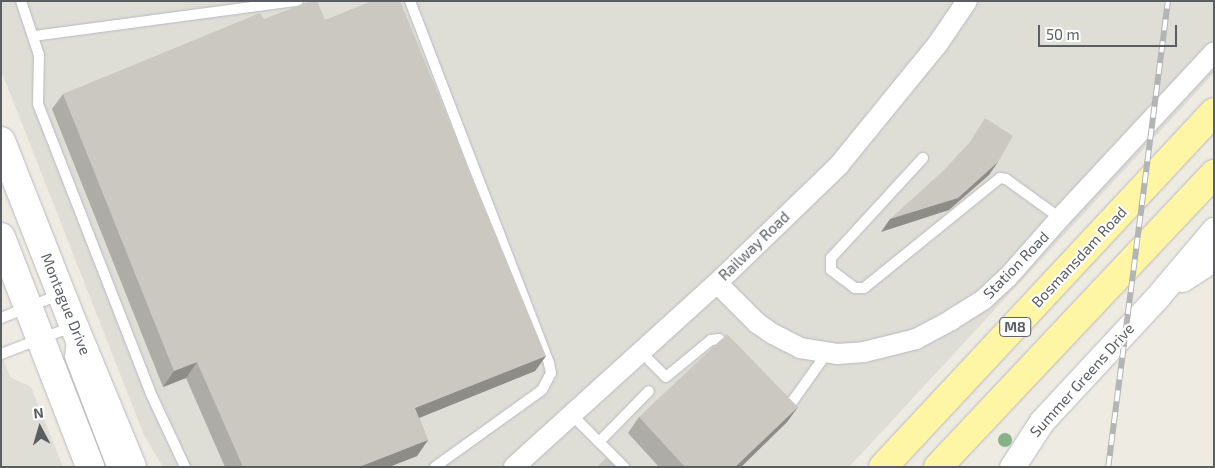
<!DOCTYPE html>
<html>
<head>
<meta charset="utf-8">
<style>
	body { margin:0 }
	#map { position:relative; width:1215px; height:468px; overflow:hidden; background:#edebe2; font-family:"Exo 2",sans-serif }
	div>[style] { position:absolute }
	.industrial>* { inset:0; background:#deddd6 }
	.roads { filter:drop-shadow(0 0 1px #b7b9be) drop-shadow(0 0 1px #b7b9be) }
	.service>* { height:10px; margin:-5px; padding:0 5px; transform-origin:5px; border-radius:5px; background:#fff }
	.minor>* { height:20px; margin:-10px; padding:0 10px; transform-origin:10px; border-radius:10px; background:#fff }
	.tertiary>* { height:25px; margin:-12.5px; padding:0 12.5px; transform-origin:12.5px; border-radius:12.5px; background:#fff }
	.secondary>* { height:28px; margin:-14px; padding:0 14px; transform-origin:14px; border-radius:14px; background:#fff }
	.primary>* { height:28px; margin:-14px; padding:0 14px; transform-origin:14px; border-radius:14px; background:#fff6a5 }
	.rail>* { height:5.5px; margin-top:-2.75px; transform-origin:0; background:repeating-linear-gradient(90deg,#fff 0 11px,#b3b4b4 0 22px); box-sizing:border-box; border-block:1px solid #b3b4b4 }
	.trees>* { width:14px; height:14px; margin:-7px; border-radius:50%; background:#87b187 }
	.wall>* { inset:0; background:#aeaca6 }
	.shaded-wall>* { inset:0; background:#8d8c87 }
	.building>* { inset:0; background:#cac8c1 }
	span { translate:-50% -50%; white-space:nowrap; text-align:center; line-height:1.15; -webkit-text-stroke:4px #fff; paint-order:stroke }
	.shield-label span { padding:1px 4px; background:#fff; border:1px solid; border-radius:4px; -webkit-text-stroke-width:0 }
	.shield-label { font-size:14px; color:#5a5e63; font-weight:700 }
	.street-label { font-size:15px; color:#5a5e63 }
	.frame { position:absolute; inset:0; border:2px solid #5a5e63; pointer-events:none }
	.north { position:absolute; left:15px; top:403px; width:50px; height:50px; -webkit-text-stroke:4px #fff; paint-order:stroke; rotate:354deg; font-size:14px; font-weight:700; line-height:20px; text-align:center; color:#5a5e63 }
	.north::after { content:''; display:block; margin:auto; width:18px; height:22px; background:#5a5e63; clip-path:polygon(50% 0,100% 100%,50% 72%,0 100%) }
	.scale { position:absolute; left:1038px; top:25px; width:139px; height:22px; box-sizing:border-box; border:2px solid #5a5e63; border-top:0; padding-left:6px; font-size:15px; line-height:18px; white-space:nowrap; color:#5a5e63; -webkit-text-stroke:4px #fff; paint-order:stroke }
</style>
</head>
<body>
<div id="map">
	<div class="industrial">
		<i style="clip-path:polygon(1px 1px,1214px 1px,1214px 73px,849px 467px,163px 467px,144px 435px,1px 70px)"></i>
		<i style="clip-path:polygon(1px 354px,10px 377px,31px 387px,63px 467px,1px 467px)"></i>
	</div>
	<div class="roads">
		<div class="service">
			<i style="left:21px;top:1px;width:57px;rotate:71.6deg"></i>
			<i style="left:39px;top:55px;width:49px;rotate:91.2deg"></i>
			<i style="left:38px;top:104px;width:311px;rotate:68.7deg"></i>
			<i style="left:151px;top:394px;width:81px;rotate:65deg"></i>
			<i style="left:410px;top:1px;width:389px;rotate:69deg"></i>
			<i style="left:549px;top:364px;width:9px;rotate:77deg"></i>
			<i style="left:551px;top:373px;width:19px;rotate:118deg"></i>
			<i style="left:542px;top:390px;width:132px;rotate:144.3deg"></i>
			<i style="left:34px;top:36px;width:266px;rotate:-7.6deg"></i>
			<i style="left:923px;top:158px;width:136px;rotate:132.6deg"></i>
			<i style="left:831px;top:258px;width:12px;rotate:90deg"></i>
			<i style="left:831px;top:270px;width:30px;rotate:37deg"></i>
			<i style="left:855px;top:288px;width:9px"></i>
			<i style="left:864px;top:288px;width:175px;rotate:-39deg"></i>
			<i style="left:1000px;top:178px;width:6px;rotate:9deg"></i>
			<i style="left:1006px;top:179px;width:67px;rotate:35.8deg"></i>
			<i style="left:1px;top:318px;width:65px;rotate:-21.8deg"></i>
			<i style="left:72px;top:341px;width:16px;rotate:97deg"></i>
			<i style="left:70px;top:357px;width:118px;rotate:69.1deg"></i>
			<i style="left:641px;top:352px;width:35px;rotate:45deg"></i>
			<i style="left:666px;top:377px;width:58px;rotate:-39.4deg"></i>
			<i style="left:711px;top:340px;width:8px;rotate:-7deg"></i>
			<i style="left:719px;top:339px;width:14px;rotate:45deg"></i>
			<i style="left:1px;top:354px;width:78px;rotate:-21deg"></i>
			<i style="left:781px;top:402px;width:11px"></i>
			<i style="left:792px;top:402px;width:60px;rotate:-54.5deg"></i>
			<i style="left:572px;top:415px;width:74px;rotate:45deg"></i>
			<i style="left:599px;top:442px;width:71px;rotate:-45.6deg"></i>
		</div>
		<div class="minor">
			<i style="left:717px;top:283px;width:57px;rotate:45deg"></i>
			<i style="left:757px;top:323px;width:19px;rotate:35deg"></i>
			<i style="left:773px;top:334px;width:30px;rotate:27deg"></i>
			<i style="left:800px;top:348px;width:37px;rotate:9deg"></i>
			<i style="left:837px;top:354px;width:27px;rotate:-4deg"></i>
			<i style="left:864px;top:352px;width:54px;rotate:-14deg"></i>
			<i style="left:916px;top:339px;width:40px;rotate:-28deg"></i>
			<i style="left:951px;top:320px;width:38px;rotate:-32deg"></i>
			<i style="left:983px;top:300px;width:34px;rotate:-43deg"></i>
			<i style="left:1008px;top:277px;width:79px;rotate:-48.6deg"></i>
			<i style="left:1060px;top:218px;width:226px;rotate:-47.1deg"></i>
			<i style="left:514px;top:467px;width:274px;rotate:-42.2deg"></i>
			<i style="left:717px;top:283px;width:170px;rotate:-44deg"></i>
			<i style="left:839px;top:165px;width:155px;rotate:-50.8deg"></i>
			<i style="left:937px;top:45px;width:53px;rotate:-55.7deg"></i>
		</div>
		<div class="tertiary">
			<i style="left:1182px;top:279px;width:38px;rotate:-33deg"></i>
			<i style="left:1012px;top:467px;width:55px;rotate:-56.9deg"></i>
			<i style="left:1042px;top:421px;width:171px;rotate:-47.1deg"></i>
			<i style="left:1158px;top:296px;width:87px;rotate:-49.7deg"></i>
		</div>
		<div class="secondary">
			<i style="left:1px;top:141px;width:199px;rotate:68.5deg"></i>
			<i style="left:74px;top:326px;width:152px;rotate:67.6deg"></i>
			<i style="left:1px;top:237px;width:247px;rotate:68.8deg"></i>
		</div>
		<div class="primary">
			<i style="left:883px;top:467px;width:485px;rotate:-47deg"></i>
			<i style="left:938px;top:467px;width:403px;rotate:-46.7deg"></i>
		</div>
	</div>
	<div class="rail">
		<i style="left:1108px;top:467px;width:470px;rotate:-82.7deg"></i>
	</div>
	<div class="trees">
		<i style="left:1005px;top:440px"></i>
	</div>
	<div class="wall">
		<i style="clip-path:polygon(264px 19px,325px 20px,546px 356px,535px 371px,419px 418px,428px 440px,417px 456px,389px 467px,225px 467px,186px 378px,163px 387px,52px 109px,63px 94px)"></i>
		<i style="clip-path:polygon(798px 407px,787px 422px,741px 467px,659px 467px,628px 433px,639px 417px)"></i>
	</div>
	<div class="shaded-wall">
		<i style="clip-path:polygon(998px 162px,989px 175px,949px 210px,881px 232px,890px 219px)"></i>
		<i style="clip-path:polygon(546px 356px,535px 371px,404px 424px,415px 408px)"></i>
		<i style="clip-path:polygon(197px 362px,186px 378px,163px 387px,174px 371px)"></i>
		<i style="clip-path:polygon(798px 407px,787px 422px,741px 467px,735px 467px)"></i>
		<i style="clip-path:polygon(428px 440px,417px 456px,389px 467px,359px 467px)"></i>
	</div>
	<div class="building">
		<i style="clip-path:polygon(311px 1px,317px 1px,325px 20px,372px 1px,400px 1px,546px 356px,415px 408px,428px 440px,359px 467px,243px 467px,197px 362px,174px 371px,63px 94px,260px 13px,264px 19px)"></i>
		<i style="clip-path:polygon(985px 118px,1013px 136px,998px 162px,958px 198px,890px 219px,942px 172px,970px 142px)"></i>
		<i style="clip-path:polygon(727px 334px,798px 407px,735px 467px,685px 467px,639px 417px)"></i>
		<i style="clip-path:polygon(607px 457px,616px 467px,597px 467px)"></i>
	</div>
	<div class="shield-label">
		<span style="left:1015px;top:327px">M8</span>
	</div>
	<div class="street-label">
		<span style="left:754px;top:246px;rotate:-44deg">Railway Road</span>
		<span style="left:1079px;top:257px;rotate:-47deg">Bosmansdam Road</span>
		<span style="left:1016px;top:265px;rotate:-46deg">Station Road</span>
		<span style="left:66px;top:304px;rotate:68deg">Montague Drive</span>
		<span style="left:1082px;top:380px;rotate:-48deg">Summer Greens Drive</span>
	</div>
	<div class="frame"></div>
	<div class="north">N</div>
	<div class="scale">50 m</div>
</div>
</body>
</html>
